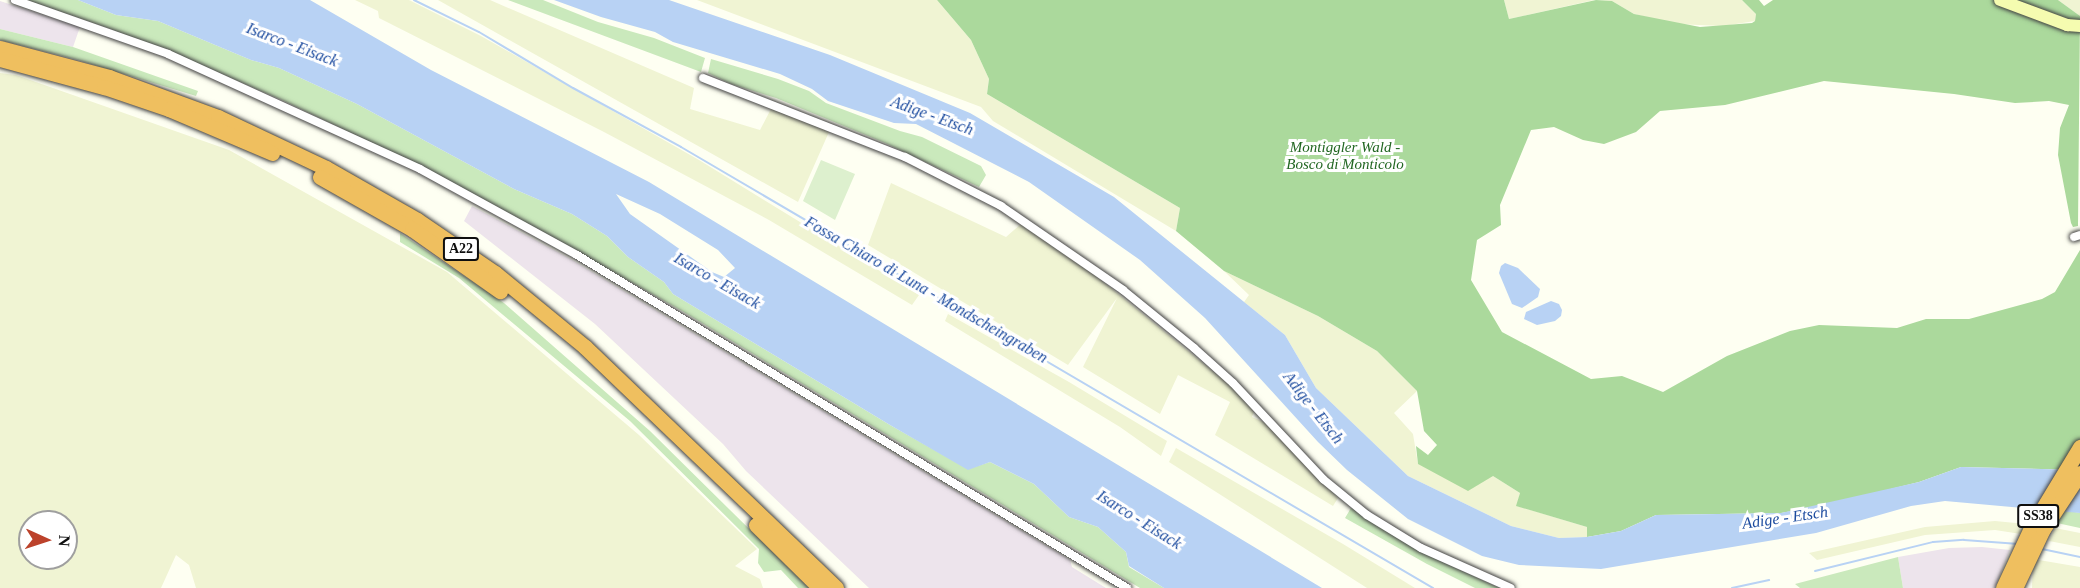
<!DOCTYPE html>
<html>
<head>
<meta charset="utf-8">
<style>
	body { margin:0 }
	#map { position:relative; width:2080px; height:588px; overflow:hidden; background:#fefff2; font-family:Georgia,serif }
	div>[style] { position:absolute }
	.industrial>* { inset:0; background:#ede4ec }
	.farmland>* { inset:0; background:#f0f4d3 }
	.green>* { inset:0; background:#cae9bc }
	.forest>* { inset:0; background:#abd99c }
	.pitch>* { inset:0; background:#ddf0ce }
	.water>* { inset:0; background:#b8d2f4 }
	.stream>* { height:2px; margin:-1px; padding:0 1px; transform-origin:1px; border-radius:1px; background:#b8d2f4 }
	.roads { filter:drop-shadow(0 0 2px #424242) drop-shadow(0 0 2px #424242) }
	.street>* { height:8px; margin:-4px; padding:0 4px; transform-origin:4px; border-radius:4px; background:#fff }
	.secondary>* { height:12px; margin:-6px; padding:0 6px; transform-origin:6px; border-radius:6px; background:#f5fcb0 }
	.highway>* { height:15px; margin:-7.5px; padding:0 7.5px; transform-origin:7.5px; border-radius:7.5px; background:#efbf5f }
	span { translate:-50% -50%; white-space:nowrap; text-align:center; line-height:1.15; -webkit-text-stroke:6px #fff; paint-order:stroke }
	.shield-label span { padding:2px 4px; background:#fff; border:2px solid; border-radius:4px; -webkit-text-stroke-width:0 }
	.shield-label { font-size:14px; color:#0f0f0f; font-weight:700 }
	.park-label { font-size:15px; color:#216621; font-style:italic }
	.water-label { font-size:16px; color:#1b4a9e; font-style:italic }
	.north { position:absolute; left:18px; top:510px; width:60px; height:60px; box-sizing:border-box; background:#fff; border:2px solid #9f9f9f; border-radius:50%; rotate:93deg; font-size:16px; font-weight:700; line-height:24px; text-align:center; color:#0f0f0f }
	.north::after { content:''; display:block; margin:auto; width:21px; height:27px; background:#bc422b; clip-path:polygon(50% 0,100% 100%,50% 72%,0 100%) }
</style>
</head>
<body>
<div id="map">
	<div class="industrial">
		<i style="clip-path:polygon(0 1px,80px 27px,73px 47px,0 29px)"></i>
		<i style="clip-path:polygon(472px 206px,569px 258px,1070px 560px,1072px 567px,1106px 588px,869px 588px,746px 471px,723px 444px,595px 324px,464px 221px)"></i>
		<i style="clip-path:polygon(1982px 547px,2010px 550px,1995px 588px,1903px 588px,1898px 557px,1949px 548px)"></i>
	</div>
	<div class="farmland">
		<i style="clip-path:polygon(355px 0,409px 0,481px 36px,699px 160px,919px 295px,912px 305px,769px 220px,604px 132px,379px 18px,378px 11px)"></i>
		<i style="clip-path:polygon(438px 0,490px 0,694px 88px,690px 109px,760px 130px,772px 107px,829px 132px,798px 202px)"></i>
		<i style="clip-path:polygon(697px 0,937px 0,971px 40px,989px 79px,987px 94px,1180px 208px,1176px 231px,993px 121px,981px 107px)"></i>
		<i style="clip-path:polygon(1504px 0,1594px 0,1509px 19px)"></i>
		<i style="clip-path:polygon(1596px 0,1742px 0,1756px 14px,1755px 21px,1723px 26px,1675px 24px,1634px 14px,1612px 1px)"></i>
		<i style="clip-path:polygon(2058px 0,2080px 0,2080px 16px)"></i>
		<i style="clip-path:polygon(evenodd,0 73px,16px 75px,229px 150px,447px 272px,639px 435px,757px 549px,735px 566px,760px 579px,763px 588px,196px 588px,189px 565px,176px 555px,161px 588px,0 588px,0 73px,30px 522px,66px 522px,66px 558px,30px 558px,30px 522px)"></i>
		<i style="clip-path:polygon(891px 183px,1006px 237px,1021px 224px,1068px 253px,1236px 390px,1254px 412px,1252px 417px,1266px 423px,1338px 498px,1333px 506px,1215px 435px,1230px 402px,1178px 375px,1160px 414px,1083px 367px,1117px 298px,1068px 365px,868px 245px)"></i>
		<i style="clip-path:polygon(1224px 271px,1318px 316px,1377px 351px,1417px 391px,1394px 413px,1413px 434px,1418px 464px,1493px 476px,1520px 493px,1517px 506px,1587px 527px,1587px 537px,1559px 538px,1511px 526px,1408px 476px,1316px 388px,1285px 335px,1244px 302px,1249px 295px)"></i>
		<i style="clip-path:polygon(948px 314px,1069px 382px,1167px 441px,1161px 456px,1120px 427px,945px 321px)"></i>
		<i style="clip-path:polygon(1176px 448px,1343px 544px,1415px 588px,1367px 588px,1169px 462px)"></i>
		<i style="clip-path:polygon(1995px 521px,2026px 524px,2021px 534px,1995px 530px,1925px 535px,1817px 560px,1809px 553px,1925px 527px)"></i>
		<i style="clip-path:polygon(2055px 528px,2080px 533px,2080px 547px,2049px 541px)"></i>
		<i style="clip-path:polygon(2033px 559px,2080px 567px,2080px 588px,2032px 588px)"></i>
	</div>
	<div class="green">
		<i style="clip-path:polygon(26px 0,78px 0,116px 15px,158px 21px,251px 60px,279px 68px,357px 104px,514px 189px,572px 214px,607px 236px,628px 257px,664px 282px,673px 294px,890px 425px,968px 469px,990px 462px,1034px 484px,1069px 517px,1098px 527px,1126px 552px,1129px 567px,1164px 588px,1140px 588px,682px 311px,539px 230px,368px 141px,282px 100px,210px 69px,108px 28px)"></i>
		<i style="clip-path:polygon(508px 0,543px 0,598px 22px,654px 38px,705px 58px,701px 72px)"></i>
		<i style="clip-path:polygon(0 29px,73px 47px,198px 91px,196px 96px,78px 60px,0 40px)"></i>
		<i style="clip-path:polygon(711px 59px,778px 79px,809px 91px,826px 103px,900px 131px,922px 137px,981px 166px,986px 175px,979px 187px,885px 143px,776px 98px,731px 84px,708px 73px)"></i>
		<i style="clip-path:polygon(400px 233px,504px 303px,650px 431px,809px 588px,798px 588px,781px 570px,764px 572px,758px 563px,759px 549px,630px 421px,459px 278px,400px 242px)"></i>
		<i style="clip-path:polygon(1351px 508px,1421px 552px,1499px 588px,1475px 588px,1427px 564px,1345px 518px)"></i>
		<i style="clip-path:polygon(2065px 510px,2080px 513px,2080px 528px,2057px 523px)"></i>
		<i style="clip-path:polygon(1898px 557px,1903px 588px,1800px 588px,1795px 584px)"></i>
	</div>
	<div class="forest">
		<i style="clip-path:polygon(937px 0,1504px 0,1509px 19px,1596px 0,1612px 1px,1634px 14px,1700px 27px,1752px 23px,1755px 21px,1756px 14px,1742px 0,1759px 0,1764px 6px,1773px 0,2058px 0,2080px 16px,2078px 226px,2073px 227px,2071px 223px,2058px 155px,2060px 128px,2069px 105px,2049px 101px,2015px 103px,1954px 94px,1824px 81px,1725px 105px,1660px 111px,1636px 132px,1604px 144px,1583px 140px,1554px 127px,1531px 130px,1500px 205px,1501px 225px,1477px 240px,1471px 280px,1502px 332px,1591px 379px,1622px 376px,1663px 392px,1727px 356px,1790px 331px,1819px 325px,1897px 328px,1926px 319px,1969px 319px,2042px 299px,2055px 292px,2080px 250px,2080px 470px,1961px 467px,1919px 482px,1830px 504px,1781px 513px,1656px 515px,1621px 531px,1587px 537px,1587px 527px,1516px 506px,1520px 493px,1493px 476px,1468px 491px,1418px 464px,1416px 446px,1428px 455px,1437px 445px,1424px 431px,1417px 391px,1377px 351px,1318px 316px,1224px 271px,1176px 231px,1180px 208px,987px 94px,989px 79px,971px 40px)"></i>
	</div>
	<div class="pitch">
		<i style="clip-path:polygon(821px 160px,855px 174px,835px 220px,803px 201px)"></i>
	</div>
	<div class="water">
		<i style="clip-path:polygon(evenodd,78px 0,310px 0,431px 70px,649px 182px,1322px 588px,1164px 588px,1129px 566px,1126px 552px,1098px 527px,1069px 517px,1034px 484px,990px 462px,968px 470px,890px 425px,673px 294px,664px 282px,628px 257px,607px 236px,572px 214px,514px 189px,357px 104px,279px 68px,251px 60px,158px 21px,116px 15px,78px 0,616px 194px,660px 214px,718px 250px,735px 268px,724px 277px,712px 272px,630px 214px,616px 194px)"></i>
		<i style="clip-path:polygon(554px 0,669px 0,830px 55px,970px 113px,1114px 197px,1285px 335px,1316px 388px,1408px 476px,1511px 526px,1559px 538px,1587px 537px,1621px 531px,1656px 515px,1781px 513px,1919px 482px,1961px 467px,2080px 470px,2080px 513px,1945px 501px,1911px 506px,1816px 533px,1601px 569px,1519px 565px,1482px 556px,1408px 519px,1347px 470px,1318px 442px,1205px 318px,1140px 260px,1029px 182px,916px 124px,894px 123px,828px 101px,812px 89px,780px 74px,673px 42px,655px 32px,601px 17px)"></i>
		<i style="clip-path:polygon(1505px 263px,1518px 268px,1540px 289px,1538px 297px,1522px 308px,1512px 304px,1499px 273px,1501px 266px)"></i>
		<i style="clip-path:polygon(1551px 301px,1559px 304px,1562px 310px,1561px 316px,1555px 321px,1537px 325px,1524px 319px,1526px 312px)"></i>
	</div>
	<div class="stream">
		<i style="left:414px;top:0;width:72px;rotate:26.2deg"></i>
		<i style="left:479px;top:32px;width:109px;rotate:30.8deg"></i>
		<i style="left:573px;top:88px;width:123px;rotate:28.6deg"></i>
		<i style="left:681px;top:147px;width:872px;rotate:30.39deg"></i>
		<i style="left:2042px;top:549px;width:39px;rotate:12deg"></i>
		<i style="left:1815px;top:571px;width:122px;rotate:-13.8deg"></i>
		<i style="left:1933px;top:542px;width:31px;rotate:-4deg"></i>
		<i style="left:1964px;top:540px;width:55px;rotate:4.2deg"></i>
		<i style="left:1732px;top:588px;width:38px;rotate:-12deg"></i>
	</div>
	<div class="roads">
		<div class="street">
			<i style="left:15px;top:0;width:162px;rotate:19.4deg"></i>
			<i style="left:168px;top:54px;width:277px;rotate:24.5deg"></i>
			<i style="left:420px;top:169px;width:179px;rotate:28.7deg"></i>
			<i style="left:577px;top:255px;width:643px;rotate:31.19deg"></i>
			<i style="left:703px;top:78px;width:217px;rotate:21.4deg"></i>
			<i style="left:905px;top:157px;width:108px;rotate:27deg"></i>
			<i style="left:1001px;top:206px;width:148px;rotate:34.5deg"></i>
			<i style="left:1123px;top:290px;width:92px;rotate:39.2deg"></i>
			<i style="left:1194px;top:348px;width:52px;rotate:41.9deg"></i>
			<i style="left:1233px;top:383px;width:132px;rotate:46.8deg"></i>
			<i style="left:1323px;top:479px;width:57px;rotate:39.3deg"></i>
			<i style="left:1367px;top:515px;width:63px;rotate:31.4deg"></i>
			<i style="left:1421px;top:548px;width:98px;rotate:24deg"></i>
			<i style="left:2074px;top:237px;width:6px;rotate:-18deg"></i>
		</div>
		<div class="secondary">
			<i style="left:2000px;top:0;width:72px;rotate:20.5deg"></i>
			<i style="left:2067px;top:25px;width:13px;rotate:4deg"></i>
		</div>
		<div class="highway">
			<i style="left:0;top:48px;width:113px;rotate:14.9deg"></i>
			<i style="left:109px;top:77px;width:116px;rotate:20.2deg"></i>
			<i style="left:218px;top:117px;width:119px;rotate:25.3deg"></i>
			<i style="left:326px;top:168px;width:105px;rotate:29.7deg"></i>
			<i style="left:417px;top:220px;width:94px;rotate:34.2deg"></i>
			<i style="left:495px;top:273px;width:117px;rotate:39.4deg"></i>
			<i style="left:585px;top:347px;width:348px;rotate:43.8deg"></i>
			<i style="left:0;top:59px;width:108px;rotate:15.1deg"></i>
			<i style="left:104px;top:87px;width:69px;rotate:18.7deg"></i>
			<i style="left:169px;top:109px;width:112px;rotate:23.1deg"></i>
			<i style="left:320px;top:177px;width:106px;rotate:29.5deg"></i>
			<i style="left:412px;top:229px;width:108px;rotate:35.2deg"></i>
			<i style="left:756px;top:525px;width:90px;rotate:44.5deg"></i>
			<i style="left:2003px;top:588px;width:66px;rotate:-65deg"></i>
			<i style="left:2031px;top:528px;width:95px;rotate:-58.8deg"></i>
			<i style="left:2015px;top:588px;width:65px;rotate:-64.6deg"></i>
			<i style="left:2043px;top:529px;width:67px;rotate:-56.5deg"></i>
		</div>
	</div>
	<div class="shield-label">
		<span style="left:461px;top:249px">A22</span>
		<span style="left:2038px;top:516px">SS38</span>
	</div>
	<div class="park-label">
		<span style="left:1345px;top:156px">Montiggler Wald -<br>Bosco di Monticolo</span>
	</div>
	<div class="water-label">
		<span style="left:292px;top:45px;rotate:21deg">Isarco - Eisack</span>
		<span style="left:932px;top:116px;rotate:20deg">Adige - Etsch</span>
		<span style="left:717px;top:281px;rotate:30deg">Isarco - Eisack</span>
		<span style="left:926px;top:290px;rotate:30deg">Fossa Chiaro di Luna - Mondscheingraben</span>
		<span style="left:1313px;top:408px;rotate:52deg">Adige - Etsch</span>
		<span style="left:1785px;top:518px;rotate:-8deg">Adige - Etsch</span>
		<span style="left:1139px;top:520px;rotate:32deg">Isarco - Eisack</span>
	</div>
	<div class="north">N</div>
</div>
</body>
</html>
